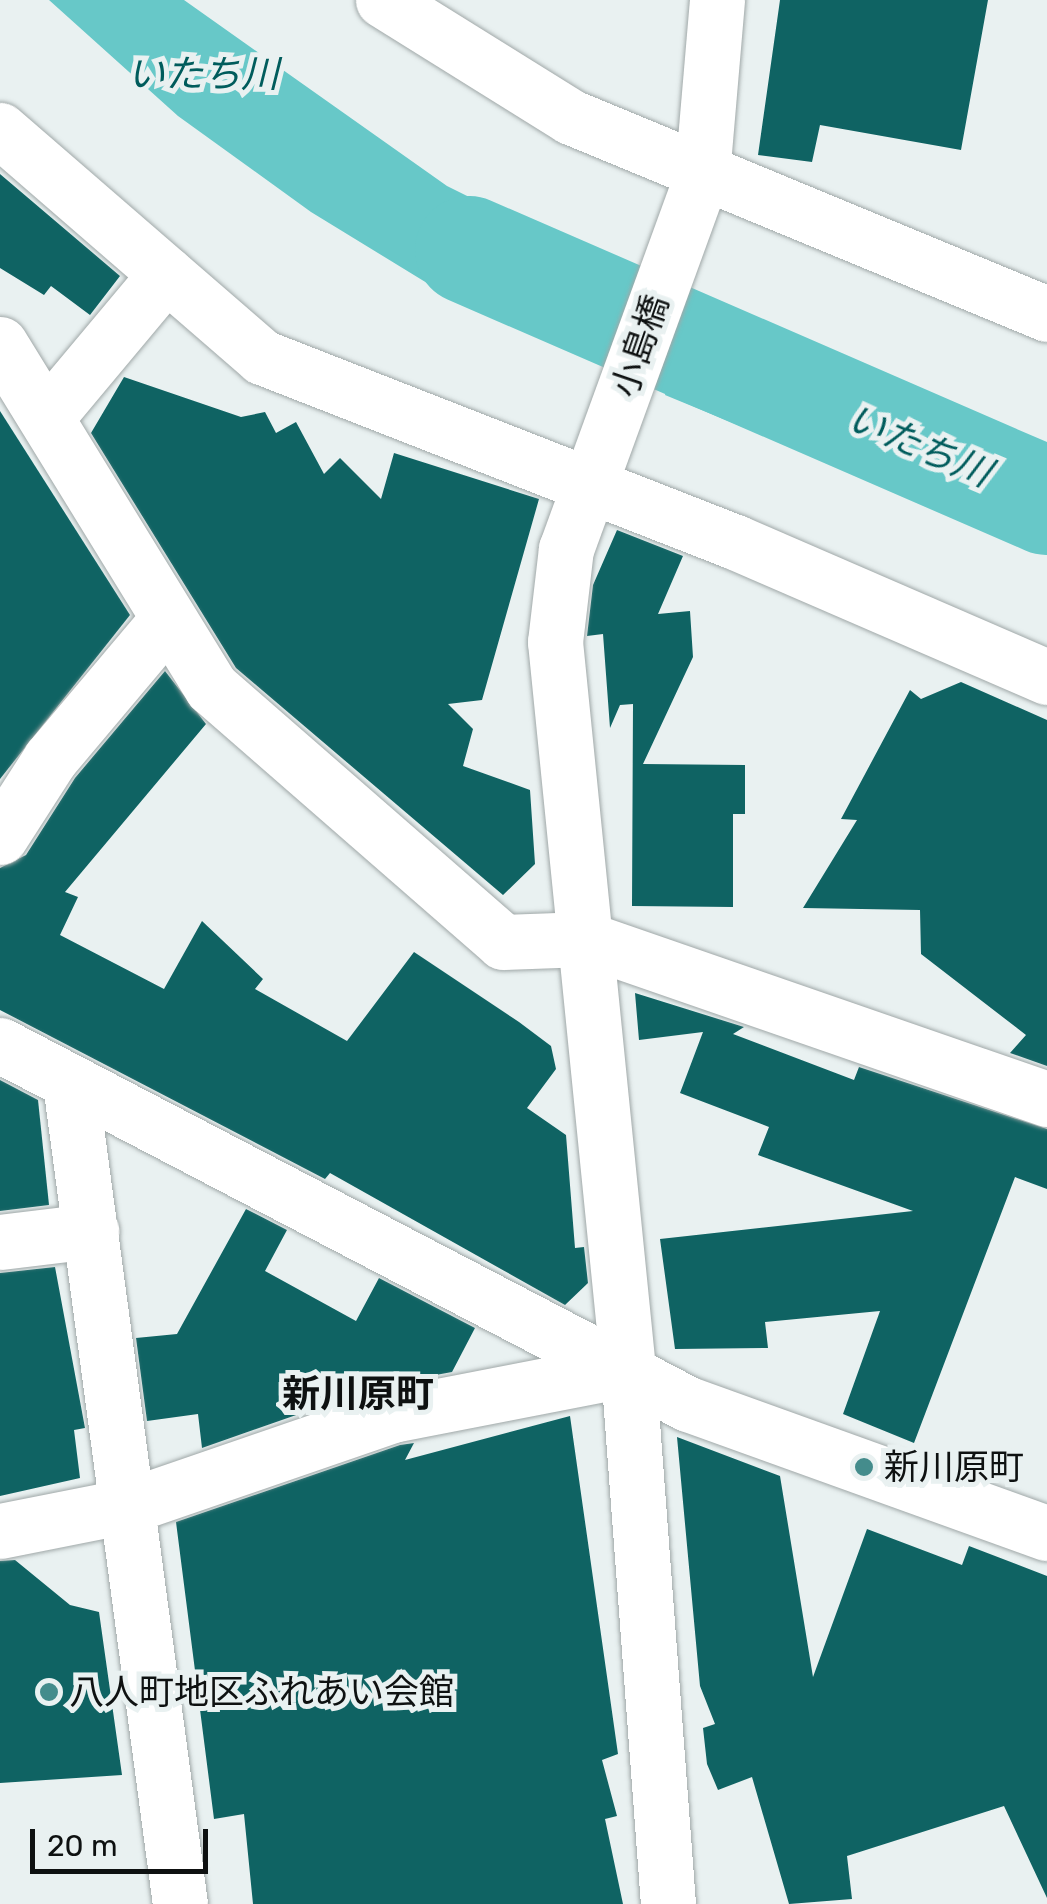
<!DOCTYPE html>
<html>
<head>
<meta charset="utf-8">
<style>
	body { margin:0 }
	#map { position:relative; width:1047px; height:1904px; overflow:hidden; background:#e9f1f1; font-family:Rubik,"Noto Sans JP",sans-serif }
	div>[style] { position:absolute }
	.water>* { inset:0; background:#67c8c8 }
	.river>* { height:108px; margin:-54px; padding:0 54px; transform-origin:54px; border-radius:54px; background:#67c8c8 }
	.building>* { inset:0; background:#0f6363 }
	.roads { filter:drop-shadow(0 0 2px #a0a8a8) drop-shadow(0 0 2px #a0a8a8) }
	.street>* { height:55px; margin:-27.5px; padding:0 27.5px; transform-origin:27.5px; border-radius:27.5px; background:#fff }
	.dots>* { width:28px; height:28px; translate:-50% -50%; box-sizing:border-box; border:5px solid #e9f1f1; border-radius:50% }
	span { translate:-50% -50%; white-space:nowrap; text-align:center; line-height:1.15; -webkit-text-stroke:10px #e9f1f1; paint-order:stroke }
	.street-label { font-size:35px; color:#0e1111 }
	.poi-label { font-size:35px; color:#0e1111 }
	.left { translate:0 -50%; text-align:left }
	.water-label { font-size:38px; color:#005c5c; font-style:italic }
	.neighbourhood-label { font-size:38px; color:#0e1111; font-weight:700 }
	.scale { position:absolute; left:30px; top:1829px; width:178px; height:45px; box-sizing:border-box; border:5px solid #0e1111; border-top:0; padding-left:12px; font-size:30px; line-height:35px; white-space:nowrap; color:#0e1111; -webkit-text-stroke:8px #e9f1f1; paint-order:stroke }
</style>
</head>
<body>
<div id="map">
	<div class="water">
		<i style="clip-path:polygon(49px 0,184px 0,447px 186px,619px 271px,588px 359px,458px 302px,311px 212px,178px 116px)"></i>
		<i style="clip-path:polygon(697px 300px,1047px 448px,1047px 552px,665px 395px)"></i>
	</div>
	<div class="river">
		<i style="left:469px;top:250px;width:630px;rotate:23.47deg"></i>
	</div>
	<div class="building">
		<i style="clip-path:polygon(780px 0,988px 0,961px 150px,820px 125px,812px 162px,758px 155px)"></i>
		<i style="clip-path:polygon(0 174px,120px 276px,90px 315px,51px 286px,44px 295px,0 268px)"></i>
		<i style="clip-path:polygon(124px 377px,241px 417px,265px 412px,276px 433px,296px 422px,324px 474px,340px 458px,381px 499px,394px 453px,539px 499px,482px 700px,448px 704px,473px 729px,463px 766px,530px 790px,535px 864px,503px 895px,236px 668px,91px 433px)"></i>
		<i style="clip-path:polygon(0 411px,130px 615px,0 779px)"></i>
		<i style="clip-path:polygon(617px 530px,683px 556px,658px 614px,690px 611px,693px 657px,643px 764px,745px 765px,745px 814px,733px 814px,733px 907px,632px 906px,633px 704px,620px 705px,610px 728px,603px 634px,587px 636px,593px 585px)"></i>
		<i style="clip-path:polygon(165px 671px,206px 724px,65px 892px,78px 897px,60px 935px,164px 989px,202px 921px,263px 979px,255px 989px,347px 1041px,414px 952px,519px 1022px,551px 1046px,556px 1069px,527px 1108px,566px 1135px,575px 1248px,584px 1247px,588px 1283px,565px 1305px,330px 1173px,325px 1179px,0 1010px,0 868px,26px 855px,75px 778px)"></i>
		<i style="clip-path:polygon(961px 682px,1047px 720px,1047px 1066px,1010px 1053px,1026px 1035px,921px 954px,920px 910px,803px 908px,857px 820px,841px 819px,910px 690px,921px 699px)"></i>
		<i style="clip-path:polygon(635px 993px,744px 1027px,733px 1034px,854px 1080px,859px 1067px,1047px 1129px,1047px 1189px,1015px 1177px,914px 1443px,843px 1414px,880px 1311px,765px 1322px,768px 1348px,675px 1349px,660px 1239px,913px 1211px,758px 1155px,769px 1127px,680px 1093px,703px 1032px,639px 1040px)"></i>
		<i style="clip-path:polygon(0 1080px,38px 1100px,49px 1205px,0 1211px)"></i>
		<i style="clip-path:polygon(246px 1209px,287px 1230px,265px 1271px,356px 1321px,379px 1278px,475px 1328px,452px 1372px,382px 1385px,202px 1448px,198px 1414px,147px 1421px,136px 1338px,177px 1334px)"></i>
		<i style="clip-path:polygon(55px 1267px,85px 1428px,74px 1430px,80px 1478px,0 1496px,0 1273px)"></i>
		<i style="clip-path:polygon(570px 1416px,618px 1754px,602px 1760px,617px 1816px,605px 1819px,623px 1904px,253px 1904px,244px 1814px,214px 1819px,176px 1522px,400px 1445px,414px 1443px,405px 1460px)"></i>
		<i style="clip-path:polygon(677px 1437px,780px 1476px,813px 1677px,867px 1529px,962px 1565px,969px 1546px,1047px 1576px,1047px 1898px,1004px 1806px,847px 1856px,852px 1899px,789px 1904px,752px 1777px,718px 1790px,707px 1764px,703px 1728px,715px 1724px,700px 1686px)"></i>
		<i style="clip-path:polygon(15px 1560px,70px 1605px,99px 1612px,122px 1775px,0 1783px,0 1561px)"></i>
	</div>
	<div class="roads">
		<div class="street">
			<i style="left:383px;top:0;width:221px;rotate:31.9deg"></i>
			<i style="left:571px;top:117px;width:515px;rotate:22.48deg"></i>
			<i style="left:0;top:130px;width:347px;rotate:40.9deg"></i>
			<i style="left:262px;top:357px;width:508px;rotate:21.36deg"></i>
			<i style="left:735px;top:542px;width:340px;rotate:23.4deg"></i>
			<i style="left:0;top:344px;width:404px;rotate:58.4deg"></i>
			<i style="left:212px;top:688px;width:386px;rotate:41.1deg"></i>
			<i style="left:503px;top:942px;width:82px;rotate:-2.1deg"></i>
			<i style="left:585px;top:939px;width:489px;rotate:19.1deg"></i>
			<i style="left:48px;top:415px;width:184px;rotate:-50.1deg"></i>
			<i style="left:0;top:837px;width:93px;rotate:-57.3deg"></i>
			<i style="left:50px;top:759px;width:182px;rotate:-49.9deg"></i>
			<i style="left:0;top:1045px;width:776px;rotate:27.56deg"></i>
			<i style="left:688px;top:1404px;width:381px;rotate:19.8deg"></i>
			<i style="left:70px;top:1083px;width:828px;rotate:82.37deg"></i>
			<i style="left:0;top:1242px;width:92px;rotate:-6.9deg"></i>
			<i style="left:0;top:1531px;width:134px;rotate:-11.2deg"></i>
			<i style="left:131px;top:1505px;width:276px;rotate:-19deg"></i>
			<i style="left:392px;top:1415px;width:240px;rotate:-11deg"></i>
			<i style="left:668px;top:1904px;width:536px;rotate:-94.28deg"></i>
			<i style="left:628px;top:1369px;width:731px;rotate:-95.73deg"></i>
			<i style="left:555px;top:642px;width:94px;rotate:-83.3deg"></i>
			<i style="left:566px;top:549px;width:398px;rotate:-70deg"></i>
			<i style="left:702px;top:175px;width:176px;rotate:-85.1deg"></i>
		</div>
	</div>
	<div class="dots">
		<i style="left:864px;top:1467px;background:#448c8c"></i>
		<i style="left:49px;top:1692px;background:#448c8c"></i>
	</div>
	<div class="street-label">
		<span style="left:640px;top:346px;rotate:-71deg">小島橋</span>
	</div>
	<div class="poi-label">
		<span class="left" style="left:884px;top:1467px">新川原町</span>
		<span class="left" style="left:69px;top:1692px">八人町地区ふれあい会館</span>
	</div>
	<div class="water-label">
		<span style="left:203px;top:75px">いたち川</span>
		<span style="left:919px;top:446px;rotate:23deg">いたち川</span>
	</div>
	<div class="neighbourhood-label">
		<span style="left:358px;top:1395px">新川原町</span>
	</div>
	<div class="scale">20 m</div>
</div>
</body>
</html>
